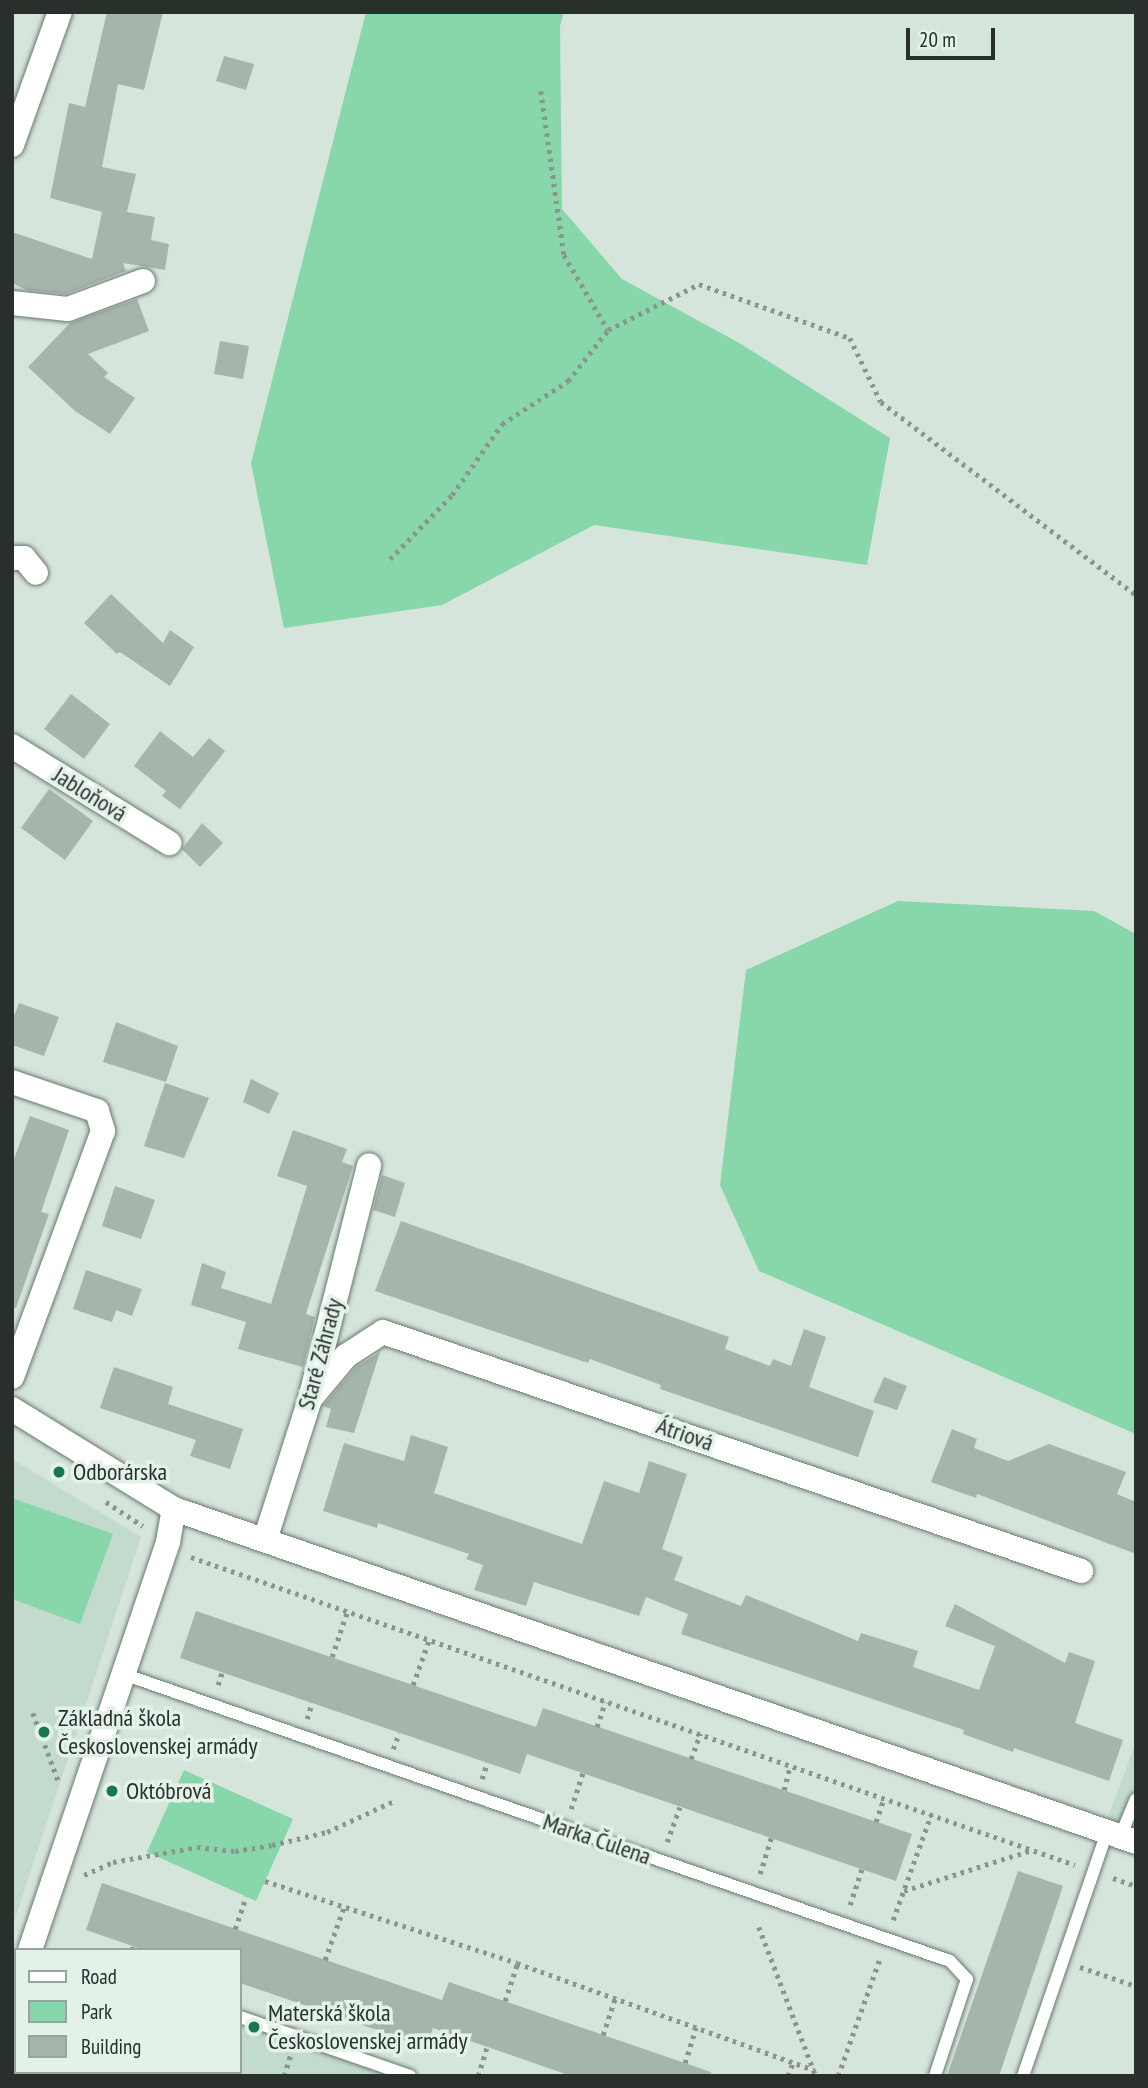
<!DOCTYPE html>
<html>
<head>
<meta charset="utf-8">
<style>
	body { margin:0 }
	#map { position:relative; width:1148px; height:2088px; overflow:hidden; background:#d5e5db; font-family:"PT Sans Narrow",sans-serif }
	div>[style] { position:absolute }
	.built>* { inset:0; background:#c3dbcc }
	.green>* { inset:0; background:#88d7ab }
	.building>* { inset:0; background:#a6b5ac }
	.path>* { height:4.5px; margin-top:-2.25px; transform-origin:0; background:repeating-linear-gradient(90deg,#89958e 0 3.5px,transparent 0 8.5px) }
	.roads { filter:drop-shadow(0 0 2px #6a786f) drop-shadow(0 0 2px #6a786f) }
	.service>* { height:12px; margin:-6px; padding:0 6px; transform-origin:6px; border-radius:6px; background:#fff }
	.minor>* { height:24px; margin:-12px; padding:0 12px; transform-origin:12px; border-radius:12px; background:#fff }
	.dots>* { width:19px; height:19px; translate:-50% -50%; box-sizing:border-box; border:4px solid #e2f2e8; border-radius:50% }
	span { translate:-50% -50%; white-space:nowrap; text-align:center; line-height:1.15; -webkit-text-stroke:7px #e2f2e8; paint-order:stroke }
	.street-label { font-size:24px; color:#292f2b }
	.poi-label { font-size:24px; color:#292f2b }
	.left { translate:0 -50%; text-align:left }
	.frame { position:absolute; inset:0; border:14px solid #292f2b; pointer-events:none }
	.legend { position:absolute; left:14px; top:1948px; width:228px; height:126px; box-sizing:border-box; background:#e2f2e8; border:2px solid #98a49c; margin:0; padding:9px 12px; list-style:none; font-size:21px; color:#292f2b }
	.legend li { display:flex; align-items:center; gap:14px; height:35px }
	.legend b { width:35px; border:2px solid #98a49c }
	.scale { position:absolute; left:906px; top:28px; width:89px; height:32px; box-sizing:border-box; border:4px solid #292f2b; border-top:0; padding-left:9px; font-size:21px; line-height:24px; white-space:nowrap; color:#292f2b; -webkit-text-stroke:5px #e2f2e8; paint-order:stroke }
</style>
</head>
<body>
<div id="map">
	<div class="built">
		<i style="clip-path:polygon(12px 1459px,141px 1537px,12px 1928px)"></i>
		<i style="clip-path:polygon(1136px 1742px,1136px 1841px,1103px 1830px)"></i>
		<i style="clip-path:polygon(16px 1992px,16px 2072px,240px 2072px,240px 2017px,410px 2076px,12px 2076px)"></i>
	</div>
	<div class="green">
		<i style="clip-path:polygon(366px 12px,564px 12px,560px 26px,562px 209px,622px 279px,741px 344px,890px 438px,867px 565px,594px 525px,442px 605px,284px 628px,251px 463px)"></i>
		<i style="clip-path:polygon(898px 901px,1094px 911px,1136px 934px,1136px 1434px,759px 1271px,720px 1185px,746px 970px)"></i>
		<i style="clip-path:polygon(12px 1498px,113px 1534px,80px 1624px,12px 1599px)"></i>
		<i style="clip-path:polygon(184px 1770px,293px 1819px,256px 1901px,147px 1852px)"></i>
	</div>
	<div class="building">
		<i style="clip-path:polygon(107px 12px,163px 12px,144px 90px,118px 84px,102px 167px,136px 174px,127px 212px,155px 217px,151px 240px,169px 244px,165px 270px,123px 263px,126px 271px,66px 294px,27px 290px,12px 283px,12px 232px,92px 259px,102px 212px,50px 198px,69px 103px,85px 107px)"></i>
		<i style="clip-path:polygon(224px 56px,254px 64px,246px 90px,216px 81px)"></i>
		<i style="clip-path:polygon(137px 299px,149px 331px,88px 354px,108px 373px,104px 377px,135px 398px,110px 434px,75px 411px,28px 367px,70px 323px)"></i>
		<i style="clip-path:polygon(220px 341px,249px 346px,243px 379px,214px 374px)"></i>
		<i style="clip-path:polygon(111px 594px,163px 643px,170px 630px,194px 647px,170px 686px,120px 652px,117px 654px,84px 623px)"></i>
		<i style="clip-path:polygon(71px 694px,110px 724px,84px 759px,44px 729px)"></i>
		<i style="clip-path:polygon(160px 731px,193px 757px,209px 738px,225px 751px,180px 809px,162px 796px,166px 791px,134px 766px)"></i>
		<i style="clip-path:polygon(49px 789px,93px 821px,65px 860px,21px 828px)"></i>
		<i style="clip-path:polygon(202px 823px,223px 843px,200px 867px,182px 849px)"></i>
		<i style="clip-path:polygon(19px 1003px,59px 1017px,44px 1056px,12px 1045px,12px 1021px)"></i>
		<i style="clip-path:polygon(116px 1022px,178px 1046px,166px 1082px,103px 1062px)"></i>
		<i style="clip-path:polygon(251px 1079px,279px 1093px,269px 1114px,243px 1102px)"></i>
		<i style="clip-path:polygon(165px 1083px,209px 1098px,184px 1158px,144px 1146px)"></i>
		<i style="clip-path:polygon(30px 1116px,69px 1130px,41px 1212px,49px 1214px,16px 1308px,12px 1308px,12px 1164px)"></i>
		<i style="clip-path:polygon(293px 1130px,347px 1149px,342px 1162px,353px 1166px,306px 1314px,315px 1317px,303px 1367px,238px 1349px,246px 1322px,191px 1305px,202px 1263px,226px 1272px,221px 1288px,271px 1304px,307px 1186px,277px 1176px)"></i>
		<i style="clip-path:polygon(382px 1175px,405px 1183px,395px 1217px,373px 1210px)"></i>
		<i style="clip-path:polygon(115px 1186px,155px 1200px,141px 1239px,102px 1226px)"></i>
		<i style="clip-path:polygon(401px 1221px,729px 1337px,725px 1349px,770px 1366px,773px 1359px,791px 1366px,804px 1329px,826px 1337px,809px 1387px,874px 1411px,858px 1457px,660px 1389px,661px 1385px,590px 1359px,588px 1363px,375px 1291px)"></i>
		<i style="clip-path:polygon(86px 1270px,142px 1289px,132px 1316px,116px 1310px,112px 1322px,73px 1309px)"></i>
		<i style="clip-path:polygon(380px 1352px,354px 1433px,326px 1427px,331px 1409px,323px 1406px,356px 1367px)"></i>
		<i style="clip-path:polygon(114px 1367px,173px 1387px,168px 1404px,243px 1429px,230px 1469px,190px 1456px,196px 1440px,100px 1408px)"></i>
		<i style="clip-path:polygon(884px 1377px,907px 1386px,897px 1410px,873px 1402px)"></i>
		<i style="clip-path:polygon(952px 1429px,977px 1439px,974px 1448px,1008px 1461px,1049px 1444px,1126px 1472px,1117px 1494px,1136px 1502px,1136px 1554px,977px 1494px,976px 1498px,931px 1482px)"></i>
		<i style="clip-path:polygon(411px 1435px,448px 1447px,434px 1493px,582px 1544px,604px 1481px,639px 1493px,649px 1461px,687px 1474px,662px 1549px,683px 1557px,674px 1580px,741px 1606px,746px 1595px,858px 1641px,861px 1633px,918px 1651px,913px 1667px,979px 1690px,995px 1646px,945px 1626px,955px 1604px,1065px 1663px,1069px 1652px,1095px 1661px,1075px 1723px,1123px 1740px,1109px 1781px,1014px 1748px,1013px 1752px,963px 1734px,964px 1730px,681px 1634px,688px 1614px,646px 1597px,639px 1616px,534px 1582px,526px 1606px,474px 1590px,483px 1565px,466px 1559px,469px 1554px,378px 1523px,377px 1528px,323px 1511px,344px 1443px,404px 1461px)"></i>
		<i style="clip-path:polygon(196px 1611px,536px 1727px,543px 1708px,912px 1834px,896px 1881px,527px 1754px,520px 1774px,180px 1658px)"></i>
		<i style="clip-path:polygon(1018px 1871px,1063px 1886px,999px 2076px,947px 2076px)"></i>
		<i style="clip-path:polygon(102px 1883px,442px 2000px,449px 1982px,711px 2072px,711px 2076px,571px 2076px,433px 2028px,426px 2047px,240px 1983px,240px 1950px,144px 1950px,86px 1930px)"></i>
	</div>
	<div class="path">
		<i style="left:541px;top:91px;width:166px;rotate:82deg"></i>
		<i style="left:564px;top:255px;width:87px;rotate:59.6deg"></i>
		<i style="left:390px;top:559px;width:89px;rotate:-45.9deg"></i>
		<i style="left:452px;top:495px;width:87px;rotate:-54.8deg"></i>
		<i style="left:502px;top:424px;width:79px;rotate:-33.1deg"></i>
		<i style="left:568px;top:381px;width:65px;rotate:-51.9deg"></i>
		<i style="left:608px;top:330px;width:102px;rotate:-26.8deg"></i>
		<i style="left:699px;top:284px;width:160px;rotate:19.7deg"></i>
		<i style="left:850px;top:338px;width:71px;rotate:64.2deg"></i>
		<i style="left:881px;top:402px;width:320px;rotate:37.1deg"></i>
		<i style="left:106px;top:1502px;width:44px;rotate:33deg"></i>
		<i style="left:191px;top:1557px;width:936px;rotate:19.21deg"></i>
		<i style="left:332px;top:1657px;width:47px;rotate:-71.6deg"></i>
		<i style="left:218px;top:1685px;width:14px;rotate:-73deg"></i>
		<i style="left:413px;top:1685px;width:48px;rotate:-70.4deg"></i>
		<i style="left:33px;top:1713px;width:72px;rotate:69.5deg"></i>
		<i style="left:307px;top:1719px;width:17px;rotate:-73deg"></i>
		<i style="left:597px;top:1727px;width:26px;rotate:-72deg"></i>
		<i style="left:393px;top:1749px;width:17px;rotate:-69deg"></i>
		<i style="left:691px;top:1759px;width:27px;rotate:-70deg"></i>
		<i style="left:482px;top:1779px;width:17px;rotate:-73deg"></i>
		<i style="left:784px;top:1790px;width:25px;rotate:-76deg"></i>
		<i style="left:571px;top:1809px;width:38px;rotate:-72deg"></i>
		<i style="left:876px;top:1822px;width:25px;rotate:-72deg"></i>
		<i style="left:667px;top:1842px;width:37px;rotate:-70deg"></i>
		<i style="left:760px;top:1874px;width:38px;rotate:-73deg"></i>
		<i style="left:84px;top:1875px;width:32px;rotate:-24deg"></i>
		<i style="left:113px;top:1862px;width:85px;rotate:-10.1deg"></i>
		<i style="left:197px;top:1847px;width:38px;rotate:6deg"></i>
		<i style="left:235px;top:1851px;width:37px;rotate:-9deg"></i>
		<i style="left:272px;top:1845px;width:57px;rotate:-13.3deg"></i>
		<i style="left:327px;top:1832px;width:72px;rotate:-24.8deg"></i>
		<i style="left:1113px;top:1878px;width:24px;rotate:19deg"></i>
		<i style="left:265px;top:1881px;width:265px;rotate:18deg"></i>
		<i style="left:517px;top:1963px;width:316px;rotate:19.8deg"></i>
		<i style="left:904px;top:1891px;width:134px;rotate:-17.8deg"></i>
		<i style="left:850px;top:1905px;width:38px;rotate:-72deg"></i>
		<i style="left:893px;top:1920px;width:112px;rotate:-70.1deg"></i>
		<i style="left:759px;top:1927px;width:160px;rotate:69.1deg"></i>
		<i style="left:235px;top:1929px;width:34px;rotate:-71deg"></i>
		<i style="left:132px;top:1950px;width:4px;rotate:-76deg"></i>
		<i style="left:325px;top:1960px;width:56px;rotate:-70.3deg"></i>
		<i style="left:1080px;top:1967px;width:59px;rotate:18.7deg"></i>
		<i style="left:505px;top:2001px;width:40px;rotate:-72deg"></i>
		<i style="left:304px;top:2018px;width:13px;rotate:-72deg"></i>
		<i style="left:603px;top:2035px;width:38px;rotate:-72deg"></i>
		<i style="left:394px;top:2050px;width:14px;rotate:-73deg"></i>
		<i style="left:685px;top:2063px;width:37px;rotate:-73deg"></i>
		<i style="left:12px;top:2068px;width:11px;rotate:-68deg"></i>
		<i style="left:50px;top:2076px;width:4px;rotate:-76deg"></i>
		<i style="left:104px;top:2076px;width:6px"></i>
		<i style="left:188px;top:2076px;width:4px;rotate:-63deg"></i>
		<i style="left:284px;top:2076px;width:21px;rotate:-73deg"></i>
		<i style="left:478px;top:2076px;width:30px;rotate:-73deg"></i>
		<i style="left:788px;top:2076px;width:15px;rotate:-70deg"></i>
		<i style="left:838px;top:2076px;width:125px;rotate:-70.4deg"></i>
	</div>
	<div class="roads">
		<div class="service">
			<i style="left:123px;top:1674px;width:875px;rotate:19.14deg"></i>
			<i style="left:950px;top:1961px;width:25px;rotate:47deg"></i>
			<i style="left:967px;top:1979px;width:102px;rotate:108.3deg"></i>
			<i style="left:1120px;top:1837px;width:41px;rotate:-67.2deg"></i>
			<i style="left:240px;top:2017px;width:180px;rotate:19.1deg"></i>
			<i style="left:1023px;top:2076px;width:258px;rotate:-71deg"></i>
		</div>
		<div class="minor">
			<i style="left:12px;top:145px;width:141px;rotate:-70.2deg"></i>
			<i style="left:12px;top:303px;width:56px;rotate:6.1deg"></i>
			<i style="left:68px;top:309px;width:80px;rotate:-20.5deg"></i>
			<i style="left:12px;top:558px;width:12px"></i>
			<i style="left:24px;top:558px;width:19px;rotate:51deg"></i>
			<i style="left:12px;top:746px;width:185px;rotate:31.7deg"></i>
			<i style="left:12px;top:1082px;width:90px;rotate:18.8deg"></i>
			<i style="left:97px;top:1111px;width:21px;rotate:73deg"></i>
			<i style="left:103px;top:1131px;width:262px;rotate:110.3deg"></i>
			<i style="left:310px;top:1399px;width:56px;rotate:-50.1deg"></i>
			<i style="left:346px;top:1356px;width:44px;rotate:-33deg"></i>
			<i style="left:383px;top:1332px;width:738px;rotate:18.9deg"></i>
			<i style="left:12px;top:1409px;width:190px;rotate:31.7deg"></i>
			<i style="left:174px;top:1509px;width:1018px;rotate:19.09deg"></i>
			<i style="left:265px;top:1540px;width:148px;rotate:-72.3deg"></i>
			<i style="left:310px;top:1399px;width:241px;rotate:-75.8deg"></i>
			<i style="left:30px;top:1950px;width:431px;rotate:-71.3deg"></i>
			<i style="left:168px;top:1542px;width:34px;rotate:-80deg"></i>
			<i style="left:12px;top:2003px;width:12px;rotate:-70deg"></i>
		</div>
	</div>
	<div class="dots">
		<i style="left:59px;top:1472px;background:#19774d"></i>
		<i style="left:44px;top:1732px;background:#19774d"></i>
		<i style="left:112px;top:1791px;background:#19774d"></i>
		<i style="left:254px;top:2027px;background:#19774d"></i>
	</div>
	<div class="street-label">
		<span style="left:90px;top:794px;rotate:32deg">Jabloňová</span>
		<span style="left:320px;top:1354px;rotate:-75deg">Staré Záhrady</span>
		<span style="left:685px;top:1434px;rotate:19deg">Átriová</span>
		<span style="left:597px;top:1839px;rotate:19deg">Marka Čulena</span>
	</div>
	<div class="poi-label">
		<span class="left" style="left:73px;top:1472px">Odborárska</span>
		<span class="left" style="left:58px;top:1732px">Základná škola<br>Československej armády</span>
		<span class="left" style="left:126px;top:1791px">Októbrová</span>
		<span class="left" style="left:268px;top:2027px">Materská škola<br>Československej armády</span>
	</div>
	<div class="frame"></div>
	<ul class="legend">
	<li><b style="height:9px;background:#fff"></b>Road</li>
	<li><b style="height:19px;background:#88d7ab"></b>Park</li>
	<li><b style="height:19px;background:#a6b5ac"></b>Building</li>
	</ul>
	<div class="scale">20 m</div>
</div>
</body>
</html>
